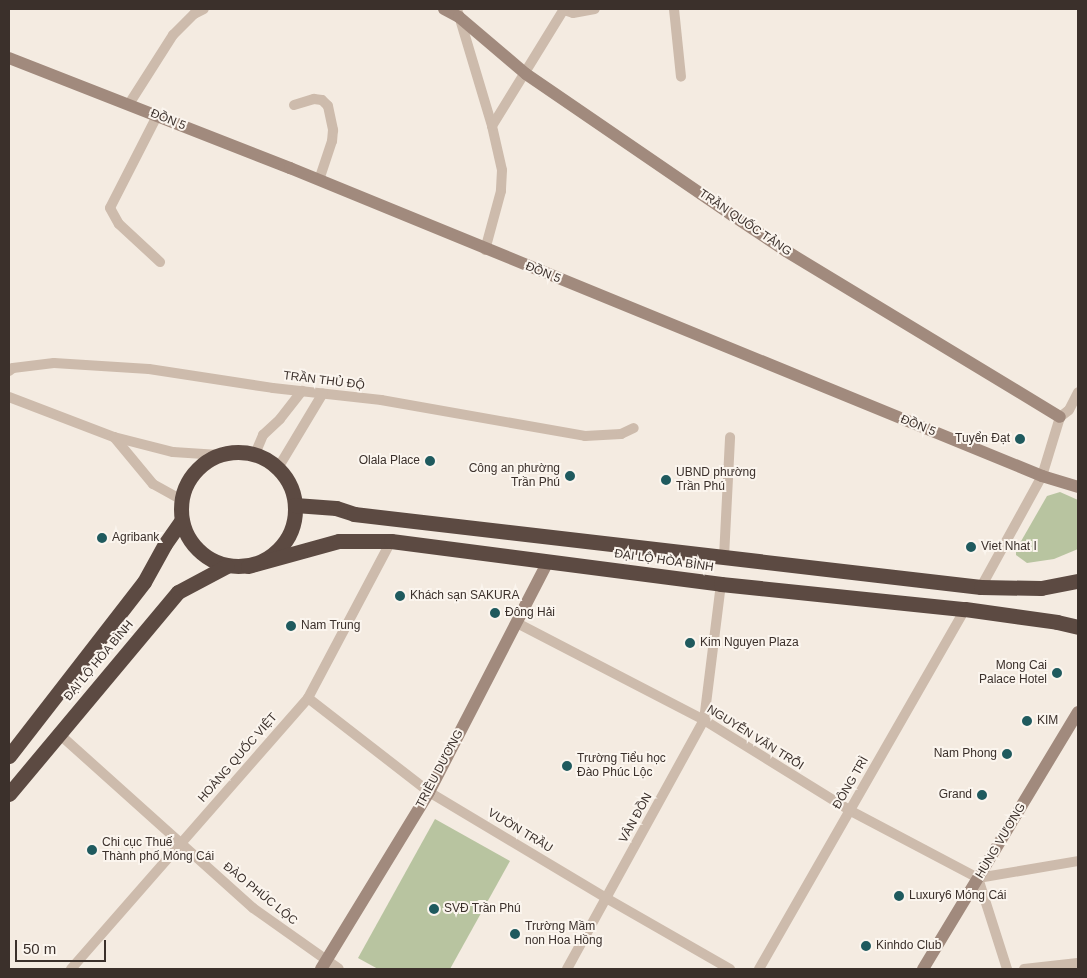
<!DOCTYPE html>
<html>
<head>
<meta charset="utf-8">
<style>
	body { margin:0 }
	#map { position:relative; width:1087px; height:978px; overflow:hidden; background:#f4ebe1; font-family:Helvetica,sans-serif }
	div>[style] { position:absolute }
	.green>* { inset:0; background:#b8c4a0 }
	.street>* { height:10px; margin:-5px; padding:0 5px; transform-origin:5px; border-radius:5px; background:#cdbbac }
	.secondary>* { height:12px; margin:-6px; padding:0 6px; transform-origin:6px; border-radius:6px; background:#a18a7d }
	.highway>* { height:15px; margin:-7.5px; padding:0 7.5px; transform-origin:7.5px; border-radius:7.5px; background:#5c4a42 }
	.highway>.ring { margin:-7.5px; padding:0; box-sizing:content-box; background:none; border:15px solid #5c4a42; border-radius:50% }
	.dots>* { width:14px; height:14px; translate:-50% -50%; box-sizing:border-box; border:2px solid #fbf5ee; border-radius:50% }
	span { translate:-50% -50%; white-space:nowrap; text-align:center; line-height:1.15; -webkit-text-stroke:4px #fbf5ee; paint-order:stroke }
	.street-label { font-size:12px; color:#3b302b }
	.poi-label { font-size:12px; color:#3b302b }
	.right { translate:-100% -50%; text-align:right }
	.left { translate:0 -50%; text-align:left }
	.frame { position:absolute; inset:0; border:10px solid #3b302b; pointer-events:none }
	.scale { position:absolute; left:15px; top:940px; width:91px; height:22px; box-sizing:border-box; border:2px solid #3b302b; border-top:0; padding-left:6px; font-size:15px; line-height:18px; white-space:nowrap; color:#3b302b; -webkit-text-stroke:4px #fbf5ee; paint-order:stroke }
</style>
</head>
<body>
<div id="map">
	<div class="green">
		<i style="clip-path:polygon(1060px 492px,1078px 500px,1078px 549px,1054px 559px,1027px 563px,1016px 555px,1016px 550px,1047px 496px)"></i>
		<i style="clip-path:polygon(435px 819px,510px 861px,450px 969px,378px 969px,358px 958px)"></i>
	</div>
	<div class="street">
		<i style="left:457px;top:9px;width:122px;rotate:73.3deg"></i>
		<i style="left:492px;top:126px;width:45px;rotate:77.2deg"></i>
		<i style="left:502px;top:170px;width:21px;rotate:93deg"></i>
		<i style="left:501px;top:191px;width:61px;rotate:105.2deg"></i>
		<i style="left:674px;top:9px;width:68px;rotate:84.1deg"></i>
		<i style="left:564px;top:10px;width:9px;rotate:18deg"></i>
		<i style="left:573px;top:13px;width:22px;rotate:-10deg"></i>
		<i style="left:129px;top:104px;width:82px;rotate:-57.5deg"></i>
		<i style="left:173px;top:35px;width:30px;rotate:-45deg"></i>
		<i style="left:194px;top:14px;width:11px;rotate:-27deg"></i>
		<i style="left:294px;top:105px;width:21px;rotate:-17deg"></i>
		<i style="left:314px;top:99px;width:8px;rotate:7deg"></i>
		<i style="left:322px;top:100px;width:8px;rotate:45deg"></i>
		<i style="left:328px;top:106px;width:25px;rotate:78deg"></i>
		<i style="left:333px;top:130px;width:11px;rotate:95deg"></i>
		<i style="left:332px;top:141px;width:41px;rotate:108.4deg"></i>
		<i style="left:157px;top:116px;width:103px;rotate:117.1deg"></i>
		<i style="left:110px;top:208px;width:18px;rotate:61deg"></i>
		<i style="left:119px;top:224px;width:56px;rotate:42.8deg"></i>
		<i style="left:492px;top:126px;width:137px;rotate:-58.4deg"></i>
		<i style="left:9px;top:371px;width:5px;rotate:-37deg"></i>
		<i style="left:13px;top:368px;width:41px;rotate:-7deg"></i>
		<i style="left:54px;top:363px;width:95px;rotate:3.6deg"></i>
		<i style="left:149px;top:369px;width:125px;rotate:8.7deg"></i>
		<i style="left:273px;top:388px;width:109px;rotate:6.3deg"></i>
		<i style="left:381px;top:400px;width:207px;rotate:10deg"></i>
		<i style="left:585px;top:436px;width:36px;rotate:-3deg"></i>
		<i style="left:621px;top:434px;width:14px;rotate:-25deg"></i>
		<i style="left:9px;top:397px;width:112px;rotate:20.9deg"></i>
		<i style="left:114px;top:437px;width:61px;rotate:14.3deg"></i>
		<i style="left:173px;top:452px;width:46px;rotate:3.7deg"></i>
		<i style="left:114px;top:437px;width:61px;rotate:50.3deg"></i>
		<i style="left:153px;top:484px;width:33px;rotate:29deg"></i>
		<i style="left:255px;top:454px;width:21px;rotate:-67deg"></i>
		<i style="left:263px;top:435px;width:23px;rotate:-43deg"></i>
		<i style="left:280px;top:419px;width:36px;rotate:-52deg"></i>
		<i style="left:278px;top:468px;width:87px;rotate:-59deg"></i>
		<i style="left:724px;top:557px;width:120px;rotate:-87.1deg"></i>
		<i style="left:981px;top:587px;width:127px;rotate:-61.2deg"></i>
		<i style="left:1042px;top:476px;width:62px;rotate:-73deg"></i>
		<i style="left:1060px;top:417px;width:11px;rotate:-38deg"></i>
		<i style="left:1069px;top:410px;width:20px;rotate:-63deg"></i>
		<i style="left:517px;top:623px;width:211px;rotate:27.4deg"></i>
		<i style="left:704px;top:720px;width:171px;rotate:31.8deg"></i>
		<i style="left:849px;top:810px;width:146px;rotate:27.8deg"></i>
		<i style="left:308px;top:698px;width:153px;rotate:37.8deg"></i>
		<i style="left:429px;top:792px;width:206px;rotate:30.9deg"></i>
		<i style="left:606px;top:898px;width:143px;rotate:29.8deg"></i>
		<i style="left:58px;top:733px;width:262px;rotate:41.9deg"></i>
		<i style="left:253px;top:908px;width:105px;rotate:35.3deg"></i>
		<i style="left:978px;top:878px;width:101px;rotate:-9.6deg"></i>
		<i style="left:978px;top:878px;width:96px;rotate:72.3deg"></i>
		<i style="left:71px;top:969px;width:360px;rotate:-48.8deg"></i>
		<i style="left:308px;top:698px;width:178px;rotate:-62.1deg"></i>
		<i style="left:567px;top:969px;width:284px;rotate:-61.2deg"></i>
		<i style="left:704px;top:720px;width:137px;rotate:-82.9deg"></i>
		<i style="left:759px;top:969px;width:415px;rotate:-60.2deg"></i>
		<i style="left:1024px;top:969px;width:54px;rotate:-6.3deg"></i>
	</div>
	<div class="secondary">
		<i style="left:444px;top:9px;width:17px;rotate:28deg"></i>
		<i style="left:459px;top:17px;width:88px;rotate:40.4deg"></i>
		<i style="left:526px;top:74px;width:250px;rotate:34.4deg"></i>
		<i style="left:732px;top:215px;width:65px;rotate:33.7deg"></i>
		<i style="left:786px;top:251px;width:320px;rotate:31.2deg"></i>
		<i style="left:9px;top:58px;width:302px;rotate:21.4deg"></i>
		<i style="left:290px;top:168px;width:813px;rotate:22.27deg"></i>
		<i style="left:1042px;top:476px;width:38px;rotate:17deg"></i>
		<i style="left:321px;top:969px;width:207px;rotate:-58.6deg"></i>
		<i style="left:429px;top:792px;width:260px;rotate:-62.7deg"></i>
		<i style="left:923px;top:969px;width:300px;rotate:-58.9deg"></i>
	</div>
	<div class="highway">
		<i class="ring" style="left:181px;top:452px;width:99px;height:99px"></i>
		<i style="left:295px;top:505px;width:41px;rotate:4.2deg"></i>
		<i style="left:336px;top:508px;width:19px;rotate:18deg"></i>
		<i style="left:354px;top:514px;width:631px;rotate:6.64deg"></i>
		<i style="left:981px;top:587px;width:60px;rotate:1deg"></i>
		<i style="left:1041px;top:588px;width:38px;rotate:-11deg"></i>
		<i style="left:248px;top:566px;width:94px;rotate:-15.4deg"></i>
		<i style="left:339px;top:541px;width:52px"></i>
		<i style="left:391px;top:541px;width:333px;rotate:7.4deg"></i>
		<i style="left:721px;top:584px;width:245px;rotate:5.9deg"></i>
		<i style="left:965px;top:609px;width:93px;rotate:8deg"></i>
		<i style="left:1057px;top:622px;width:22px;rotate:13deg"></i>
		<i style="left:9px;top:756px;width:220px;rotate:-52.2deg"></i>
		<i style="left:144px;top:582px;width:43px;rotate:-61.1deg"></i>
		<i style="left:165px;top:544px;width:29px;rotate:-55deg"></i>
		<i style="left:9px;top:794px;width:263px;rotate:-50.1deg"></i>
		<i style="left:178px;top:592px;width:55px;rotate:-28deg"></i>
	</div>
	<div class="dots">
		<i style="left:1020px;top:439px;background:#1f5a5e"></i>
		<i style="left:430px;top:461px;background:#1f5a5e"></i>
		<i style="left:570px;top:476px;background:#1f5a5e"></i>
		<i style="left:666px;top:480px;background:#1f5a5e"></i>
		<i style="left:102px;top:538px;background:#1f5a5e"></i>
		<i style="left:971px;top:547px;background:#1f5a5e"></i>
		<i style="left:400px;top:596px;background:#1f5a5e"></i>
		<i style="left:495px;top:613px;background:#1f5a5e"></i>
		<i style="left:291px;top:626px;background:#1f5a5e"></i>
		<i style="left:690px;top:643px;background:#1f5a5e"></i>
		<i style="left:1057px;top:673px;background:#1f5a5e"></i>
		<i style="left:1027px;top:721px;background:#1f5a5e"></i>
		<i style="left:1007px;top:754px;background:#1f5a5e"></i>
		<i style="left:567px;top:766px;background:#1f5a5e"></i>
		<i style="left:982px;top:795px;background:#1f5a5e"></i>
		<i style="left:92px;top:850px;background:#1f5a5e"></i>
		<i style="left:899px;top:896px;background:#1f5a5e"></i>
		<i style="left:434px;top:909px;background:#1f5a5e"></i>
		<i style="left:515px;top:934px;background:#1f5a5e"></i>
		<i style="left:866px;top:946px;background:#1f5a5e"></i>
	</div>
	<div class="street-label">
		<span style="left:168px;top:120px;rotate:22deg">ĐỒN 5</span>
		<span style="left:745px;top:223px;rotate:34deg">TRẦN QUỐC TẢNG</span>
		<span style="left:543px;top:273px;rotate:22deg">ĐỒN 5</span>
		<span style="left:324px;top:381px;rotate:7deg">TRẦN THỦ ĐỘ</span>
		<span style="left:918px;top:426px;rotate:22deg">ĐỒN 5</span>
		<span style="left:664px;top:561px;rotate:8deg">ĐẠI LỘ HÒA BÌNH</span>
		<span style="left:99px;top:661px;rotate:-50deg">ĐẠI LỘ HÒA BÌNH</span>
		<span style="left:755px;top:738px;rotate:32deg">NGUYỄN VĂN TRỖI</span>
		<span style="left:238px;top:758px;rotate:-49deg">HOÀNG QUỐC VIỆT</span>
		<span style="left:440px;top:769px;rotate:-62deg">TRIỀU DƯƠNG</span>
		<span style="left:851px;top:783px;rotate:-60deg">ĐÔNG TRÌ</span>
		<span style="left:636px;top:818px;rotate:-61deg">VÂN ĐỒN</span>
		<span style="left:520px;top:831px;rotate:31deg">VƯỜN TRẦU</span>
		<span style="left:1001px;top:841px;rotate:-59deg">HÙNG VƯƠNG</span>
		<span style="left:260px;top:894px;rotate:39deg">ĐÀO PHÚC LỘC</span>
	</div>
	<div class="poi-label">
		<span class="right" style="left:1010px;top:439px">Tuyển Đạt</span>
		<span class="right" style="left:420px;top:461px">Olala Place</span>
		<span class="right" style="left:560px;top:476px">Công an phường<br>Trần Phú</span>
		<span class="left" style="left:676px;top:480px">UBND phường<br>Trần Phú</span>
		<span class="left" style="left:112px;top:538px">Agribank</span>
		<span class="left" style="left:981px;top:547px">Viet Nhat I</span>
		<span class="left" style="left:410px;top:596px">Khách sạn SAKURA</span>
		<span class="left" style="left:505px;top:613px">Đông Hải</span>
		<span class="left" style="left:301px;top:626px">Nam Trung</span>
		<span class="left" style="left:700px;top:643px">Kim Nguyen Plaza</span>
		<span class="right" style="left:1047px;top:673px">Mong Cai<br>Palace Hotel</span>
		<span class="left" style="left:1037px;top:721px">KIM</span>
		<span class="right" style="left:997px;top:754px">Nam Phong</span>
		<span class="left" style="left:577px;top:766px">Trường Tiểu học<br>Đào Phúc Lộc</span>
		<span class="right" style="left:972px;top:795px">Grand</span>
		<span class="left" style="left:102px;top:850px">Chi cục Thuế<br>Thành phố Móng Cái</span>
		<span class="left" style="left:909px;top:896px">Luxury6 Móng Cái</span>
		<span class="left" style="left:444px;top:909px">SVĐ Trần Phú</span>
		<span class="left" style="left:525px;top:934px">Trường Mầm<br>non Hoa Hồng</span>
		<span class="left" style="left:876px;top:946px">Kinhdo Club</span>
	</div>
	<div class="frame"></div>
	<div class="scale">50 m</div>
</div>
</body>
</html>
